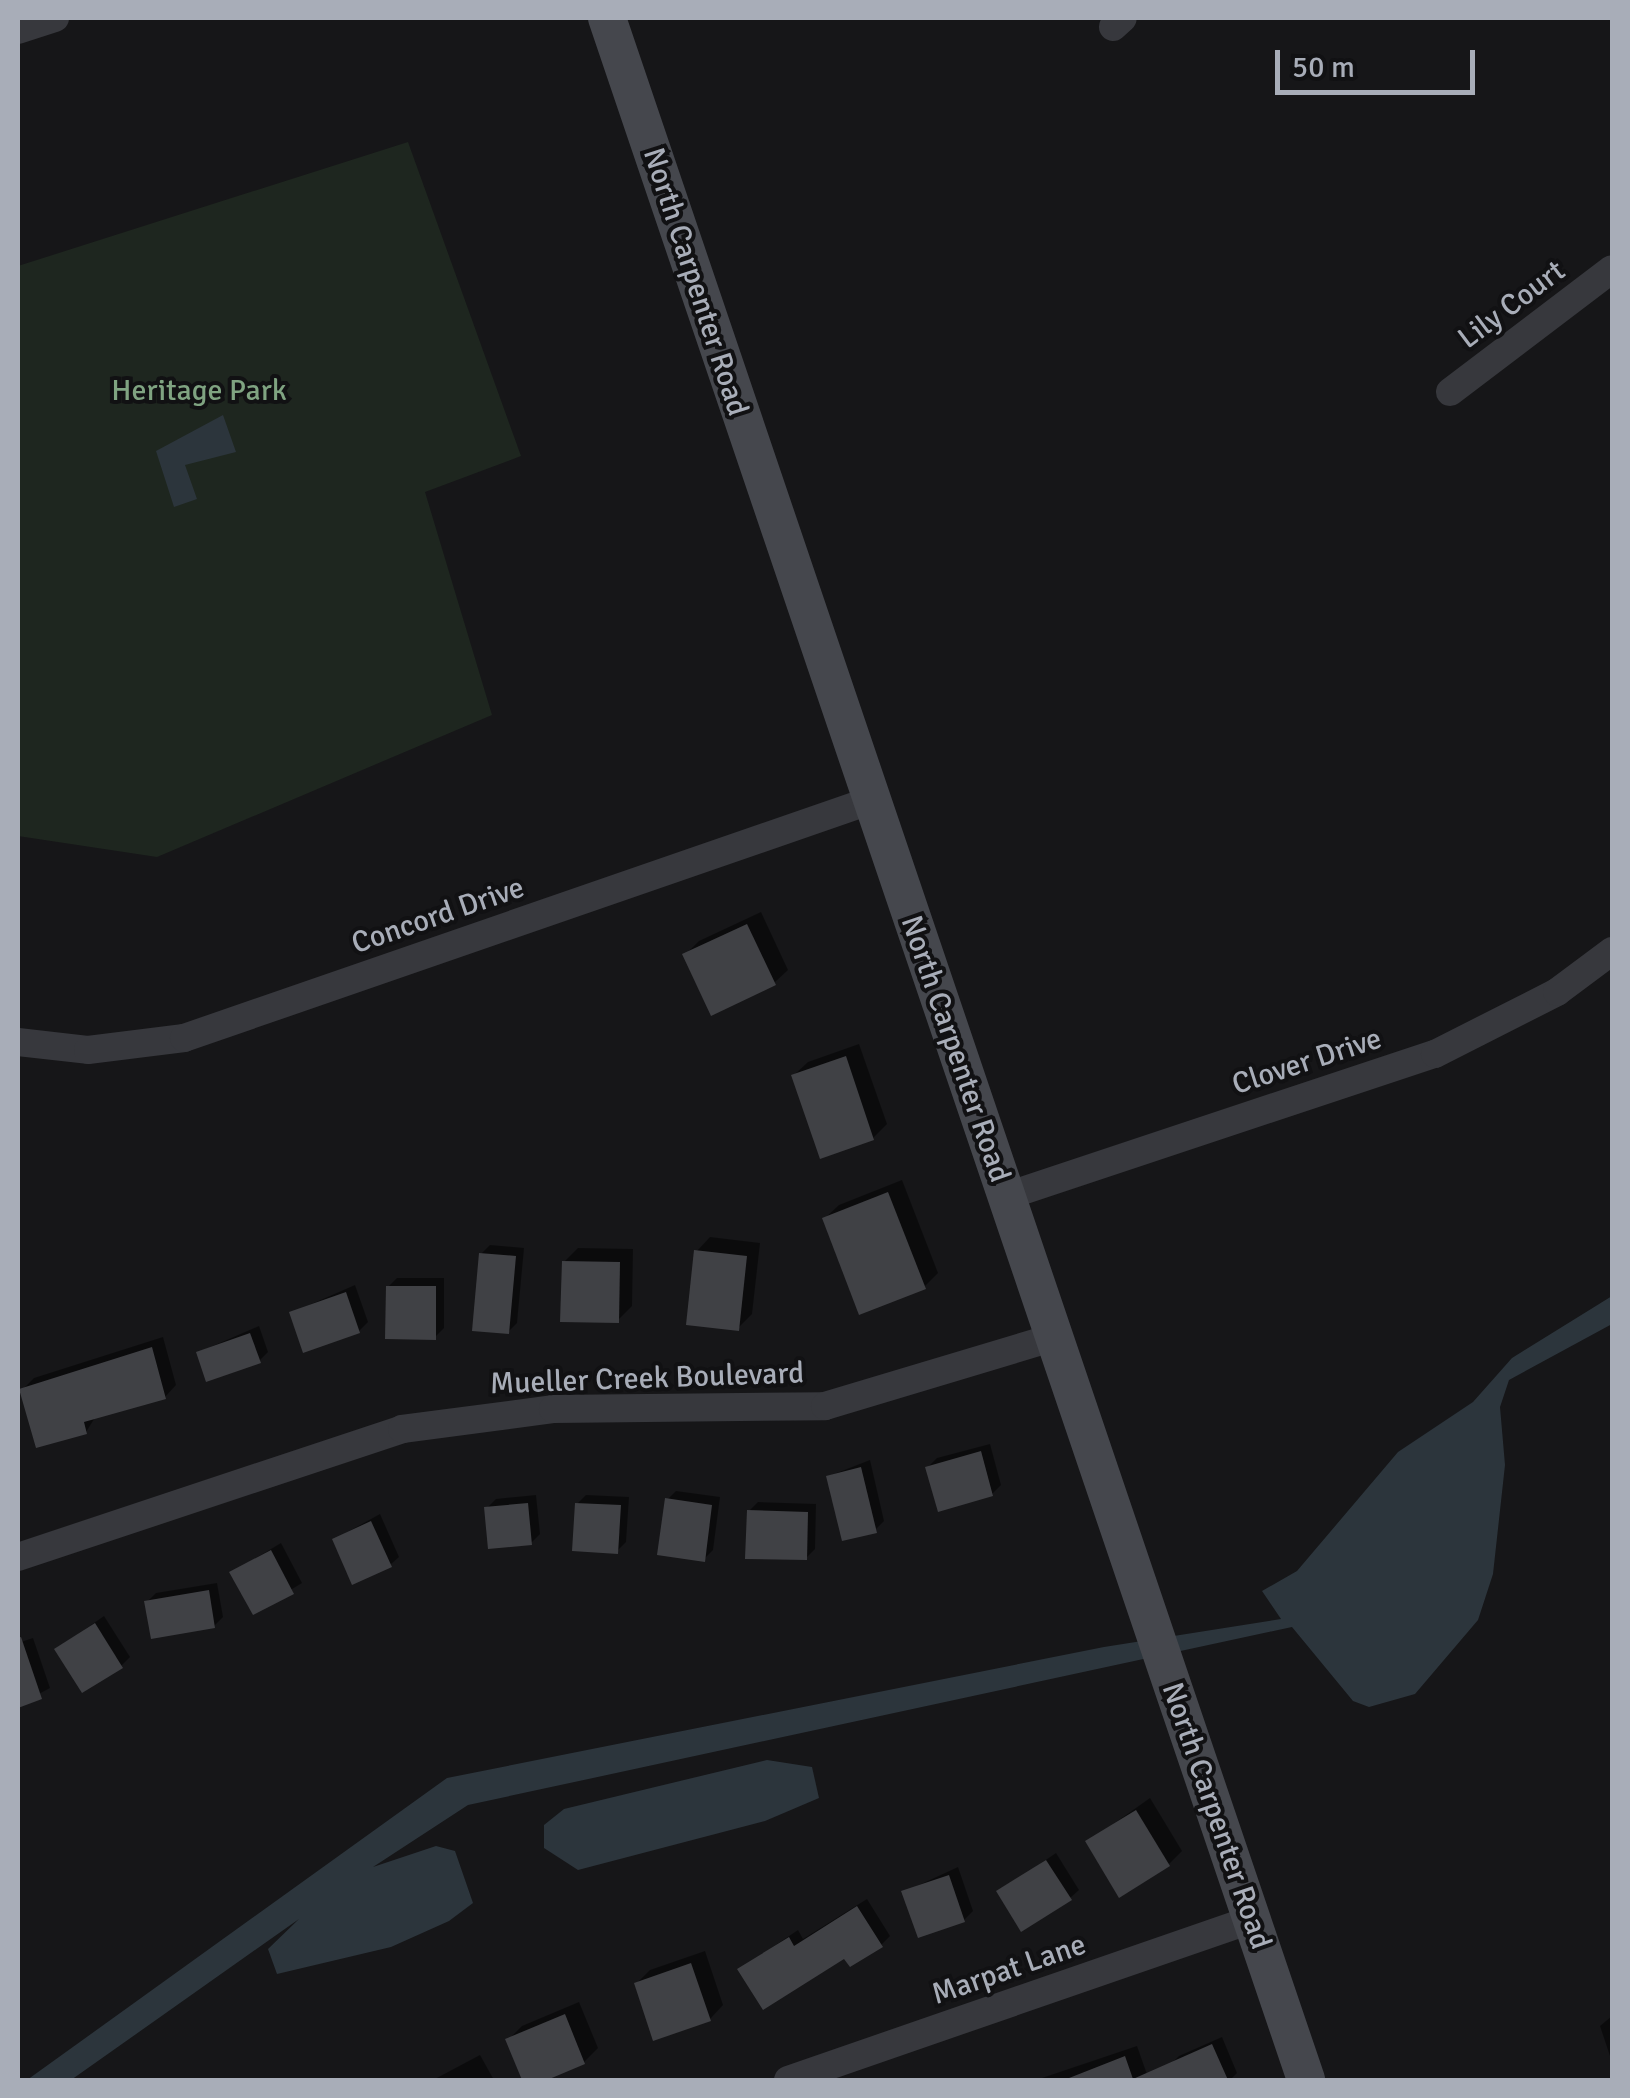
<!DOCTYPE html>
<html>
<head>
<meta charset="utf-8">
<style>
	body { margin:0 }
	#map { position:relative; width:1630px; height:2098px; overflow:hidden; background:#161618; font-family:Signika,sans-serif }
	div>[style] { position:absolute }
	.green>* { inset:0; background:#1e261f }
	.water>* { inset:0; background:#2c353c }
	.shadow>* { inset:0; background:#0007 }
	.building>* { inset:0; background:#404145 }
	.street>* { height:28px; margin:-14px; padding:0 14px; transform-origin:14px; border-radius:14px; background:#37383d }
	.secondary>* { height:38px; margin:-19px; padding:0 19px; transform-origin:19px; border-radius:19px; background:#45474d }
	span { translate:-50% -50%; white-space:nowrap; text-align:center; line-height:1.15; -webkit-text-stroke:8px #111113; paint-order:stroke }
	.street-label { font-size:30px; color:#a8adb8 }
	.park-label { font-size:30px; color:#7fa381 }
	.frame { position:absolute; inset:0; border:20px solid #a8adb8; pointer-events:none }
	.scale { position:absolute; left:1275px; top:50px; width:200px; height:45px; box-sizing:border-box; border:5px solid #a8adb8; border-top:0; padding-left:12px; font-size:30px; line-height:35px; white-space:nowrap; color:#a8adb8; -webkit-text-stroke:8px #111113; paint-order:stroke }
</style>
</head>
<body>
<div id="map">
	<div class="green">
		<i style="clip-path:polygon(408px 142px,521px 456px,425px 492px,492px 715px,157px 857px,18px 836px,18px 266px)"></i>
	</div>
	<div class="water">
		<i style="clip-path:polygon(223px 415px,236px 452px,185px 465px,197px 499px,174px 507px,156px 451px)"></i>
		<i style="clip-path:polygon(1612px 1296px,1612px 1324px,1509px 1380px,1500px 1407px,1505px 1465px,1493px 1574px,1478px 1620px,1415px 1694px,1369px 1707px,1353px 1701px,1292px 1627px,468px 1805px,373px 1867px,436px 1846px,455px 1851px,473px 1903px,449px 1921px,391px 1947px,277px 1974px,268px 1949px,299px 1919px,71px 2080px,27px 2080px,447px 1778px,1104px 1647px,1281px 1619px,1262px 1591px,1297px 1571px,1398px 1452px,1473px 1402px,1512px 1358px)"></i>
		<i style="clip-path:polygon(767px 1760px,812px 1767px,819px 1798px,765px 1821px,578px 1870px,544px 1848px,544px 1825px,564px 1809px)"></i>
	</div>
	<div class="shadow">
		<i style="clip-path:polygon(761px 912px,788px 970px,774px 983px,685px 955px,699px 941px)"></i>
		<i style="clip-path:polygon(859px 1044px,887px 1124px,873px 1138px,794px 1075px,808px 1062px)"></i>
		<i style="clip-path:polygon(902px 1180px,938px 1273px,924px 1287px,825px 1218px,839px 1205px)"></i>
		<i style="clip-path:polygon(710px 1237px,760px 1243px,752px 1314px,738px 1328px,697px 1251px)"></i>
		<i style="clip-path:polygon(490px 1245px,524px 1248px,517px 1323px,508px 1332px,481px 1254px)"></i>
		<i style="clip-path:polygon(578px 1248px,633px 1249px,632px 1306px,618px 1320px,564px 1262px)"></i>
		<i style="clip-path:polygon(397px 1278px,444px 1278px,444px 1328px,435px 1337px,388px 1287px)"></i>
		<i style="clip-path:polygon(355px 1285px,368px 1322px,359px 1331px,291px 1313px)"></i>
		<i style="clip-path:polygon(259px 1326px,268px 1352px,259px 1361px,199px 1352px)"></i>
		<i style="clip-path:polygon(163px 1337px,176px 1385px,165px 1397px,96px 1416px,86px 1432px,22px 1390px,34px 1378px)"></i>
		<i style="clip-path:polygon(990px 1444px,1001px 1485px,992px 1494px,928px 1467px,937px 1458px)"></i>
		<i style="clip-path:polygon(870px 1460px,884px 1521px,875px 1530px,829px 1476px)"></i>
		<i style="clip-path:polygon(676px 1491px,720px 1497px,713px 1550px,704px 1559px,667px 1500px)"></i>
		<i style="clip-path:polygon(536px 1495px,540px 1534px,531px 1543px,487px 1508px,496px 1499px)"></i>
		<i style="clip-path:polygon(586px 1495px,629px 1497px,626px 1542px,617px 1551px,577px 1504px)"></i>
		<i style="clip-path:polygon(758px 1502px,816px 1504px,815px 1549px,806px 1558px,749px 1511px)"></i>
		<i style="clip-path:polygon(380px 1514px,399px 1557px,390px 1565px,335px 1539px)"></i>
		<i style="clip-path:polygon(281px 1543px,302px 1583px,254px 1612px,233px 1572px)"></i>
		<i style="clip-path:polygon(217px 1583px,223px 1617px,214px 1626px,147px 1602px,156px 1593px)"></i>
		<i style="clip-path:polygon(104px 1616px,130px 1657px,121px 1666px,57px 1649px)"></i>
		<i style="clip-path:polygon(33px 1638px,50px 1688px,18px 1705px,18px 1643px)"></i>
		<i style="clip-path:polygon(1150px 1798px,1182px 1851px,1169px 1864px,1088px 1842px)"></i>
		<i style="clip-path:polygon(1056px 1853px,1079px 1890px,1070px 1898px,999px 1892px)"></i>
		<i style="clip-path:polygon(958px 1867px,973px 1911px,964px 1920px,904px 1892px)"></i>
		<i style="clip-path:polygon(867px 1899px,890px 1936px,881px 1945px,740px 1969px,798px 1930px,803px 1939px)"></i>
		<i style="clip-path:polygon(705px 1951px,723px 2005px,710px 2019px,636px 1984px,650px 1970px)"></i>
		<i style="clip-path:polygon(579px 2002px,598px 2048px,584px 2062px,525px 2080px,508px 2040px,522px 2026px)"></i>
		<i style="clip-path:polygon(1612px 2016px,1612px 2055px,1610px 2056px,1600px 2026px)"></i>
		<i style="clip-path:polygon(1222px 2037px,1237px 2073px,1230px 2080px,1177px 2080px,1170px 2065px,1179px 2056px)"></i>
		<i style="clip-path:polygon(1137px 2046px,1149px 2080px,1036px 2080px)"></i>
		<i style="clip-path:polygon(480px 2055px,494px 2080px,433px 2080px)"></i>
	</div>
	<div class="building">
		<i style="clip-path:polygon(747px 924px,776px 985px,711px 1016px,682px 954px)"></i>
		<i style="clip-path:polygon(846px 1056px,874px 1140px,820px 1159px,791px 1075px)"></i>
		<i style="clip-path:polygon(888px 1192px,926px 1289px,859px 1315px,822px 1218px)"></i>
		<i style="clip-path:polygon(694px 1250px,747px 1256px,739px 1331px,686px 1325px)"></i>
		<i style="clip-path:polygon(479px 1253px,516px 1256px,509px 1334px,472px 1331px)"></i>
		<i style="clip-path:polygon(562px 1261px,620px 1262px,619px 1323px,560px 1322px)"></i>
		<i style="clip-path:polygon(386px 1286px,436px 1286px,436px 1340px,385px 1339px)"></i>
		<i style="clip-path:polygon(346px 1292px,360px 1333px,303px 1353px,289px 1312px)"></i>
		<i style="clip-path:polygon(250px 1333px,261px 1363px,206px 1382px,196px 1352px)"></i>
		<i style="clip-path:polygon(152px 1347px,166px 1399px,84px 1422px,87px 1434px,36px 1448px,19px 1389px)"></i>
		<i style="clip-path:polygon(981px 1451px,993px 1496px,938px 1512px,925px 1467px)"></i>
		<i style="clip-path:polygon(861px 1467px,877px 1533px,842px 1541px,826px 1476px)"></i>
		<i style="clip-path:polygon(665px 1498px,712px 1505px,705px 1562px,657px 1555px)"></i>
		<i style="clip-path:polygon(528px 1503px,532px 1545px,488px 1549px,484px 1507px)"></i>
		<i style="clip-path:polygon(575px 1503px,621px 1505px,618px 1554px,572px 1551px)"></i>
		<i style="clip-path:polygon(747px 1510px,808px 1512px,807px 1560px,745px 1559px)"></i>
		<i style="clip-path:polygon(371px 1521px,392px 1567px,352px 1585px,332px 1539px)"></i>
		<i style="clip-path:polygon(271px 1550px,294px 1594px,253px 1615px,229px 1572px)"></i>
		<i style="clip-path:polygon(209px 1590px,215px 1628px,151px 1639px,144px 1601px)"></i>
		<i style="clip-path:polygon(95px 1623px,123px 1668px,82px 1693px,54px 1649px)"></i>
		<i style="clip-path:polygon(21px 1637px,42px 1699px,18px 1708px,18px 1638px)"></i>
		<i style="clip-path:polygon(1136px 1810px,1170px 1866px,1119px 1898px,1085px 1841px)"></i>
		<i style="clip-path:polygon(1046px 1860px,1072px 1900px,1021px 1932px,996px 1891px)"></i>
		<i style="clip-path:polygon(949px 1875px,965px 1922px,918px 1938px,901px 1891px)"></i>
		<i style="clip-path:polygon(857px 1906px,883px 1947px,850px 1967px,844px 1959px,763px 2010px,737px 1969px,789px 1937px,794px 1946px)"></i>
		<i style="clip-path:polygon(691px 1963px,711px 2021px,653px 2041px,634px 1983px)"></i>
		<i style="clip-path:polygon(565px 2014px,585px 2064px,547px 2080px,522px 2080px,505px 2039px)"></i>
		<i style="clip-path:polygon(1212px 2044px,1228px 2080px,1064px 2080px,1125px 2056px,1133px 2079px)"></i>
	</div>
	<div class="street">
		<i style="left:1113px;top:27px;width:13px;rotate:-42deg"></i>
		<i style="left:18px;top:30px;width:39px;rotate:-18deg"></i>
		<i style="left:1450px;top:392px;width:203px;rotate:-37.2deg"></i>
		<i style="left:18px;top:1042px;width:70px;rotate:6.5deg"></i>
		<i style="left:88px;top:1050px;width:97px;rotate:-7.1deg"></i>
		<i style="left:184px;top:1038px;width:728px;rotate:-19.08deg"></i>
		<i style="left:1004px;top:1197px;width:454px;rotate:-18.4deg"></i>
		<i style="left:1435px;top:1054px;width:137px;rotate:-26.9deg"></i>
		<i style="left:1557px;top:992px;width:69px;rotate:-36.7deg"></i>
		<i style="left:18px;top:1557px;width:405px;rotate:-18.4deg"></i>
		<i style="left:402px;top:1429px;width:152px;rotate:-7.5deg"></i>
		<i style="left:553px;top:1409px;width:272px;rotate:-0.6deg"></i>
		<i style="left:825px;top:1406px;width:236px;rotate:-16.7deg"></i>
		<i style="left:788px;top:2080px;width:490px;rotate:-19.1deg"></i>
	</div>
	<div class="secondary">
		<i style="left:607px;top:18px;width:2177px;rotate:71.27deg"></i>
	</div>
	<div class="street-label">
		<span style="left:695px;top:282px;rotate:72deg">North Carpenter Road</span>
		<span style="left:1512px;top:305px;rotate:-37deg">Lily Court</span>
		<span style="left:438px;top:916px;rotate:-19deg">Concord Drive</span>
		<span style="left:955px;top:1049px;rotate:71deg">North Carpenter Road</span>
		<span style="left:1307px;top:1062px;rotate:-18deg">Clover Drive</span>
		<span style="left:647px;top:1379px;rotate:-2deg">Mueller Creek Boulevard</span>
		<span style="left:1216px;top:1816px;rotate:71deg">North Carpenter Road</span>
		<span style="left:1009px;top:1970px;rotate:-19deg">Marpat Lane</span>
	</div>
	<div class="park-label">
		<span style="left:199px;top:391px">Heritage Park</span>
	</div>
	<div class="frame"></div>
	<div class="scale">50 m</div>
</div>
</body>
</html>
